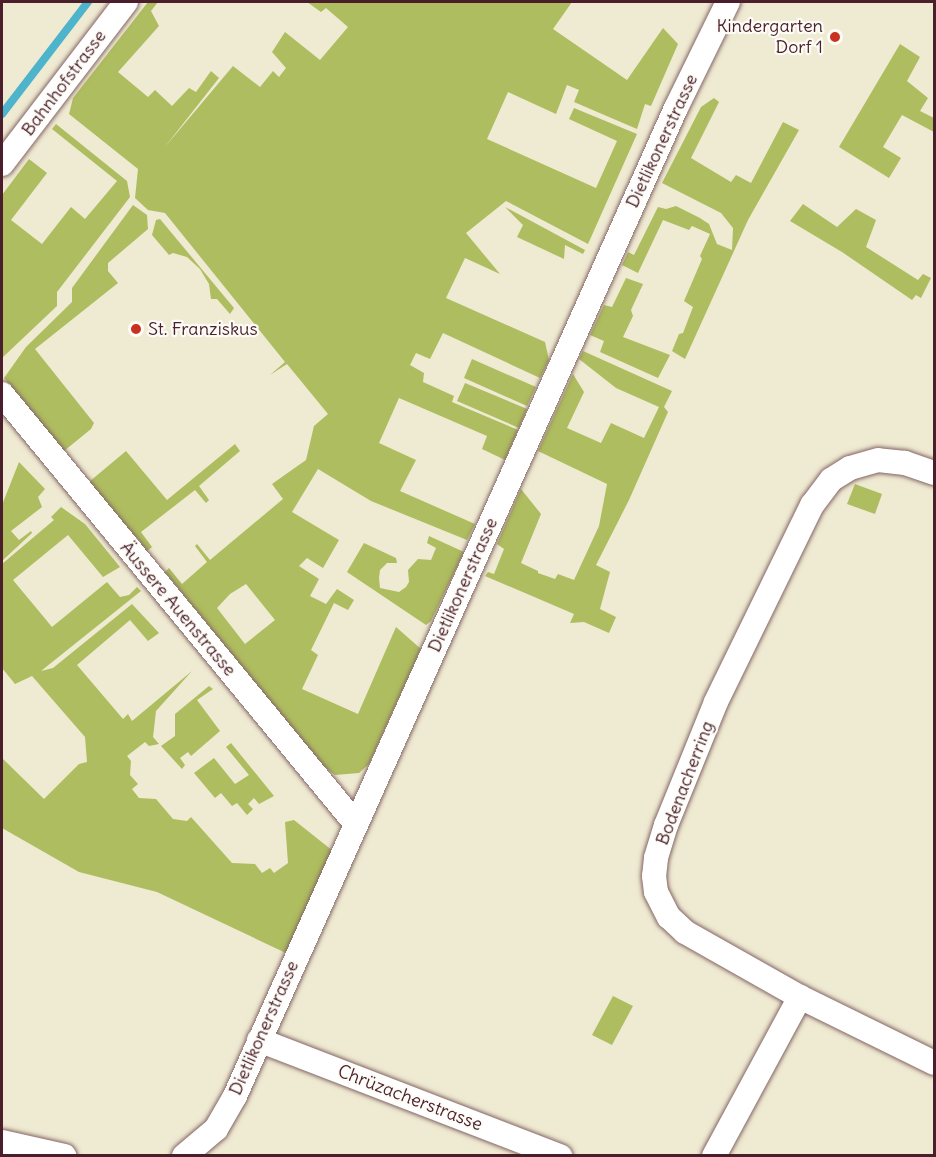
<!DOCTYPE html>
<html>
<head>
<meta charset="utf-8">
<style>
	body { margin:0 }
	#map { position:relative; width:936px; height:1157px; overflow:hidden; background:#efead2; font-family:Delius,sans-serif }
	div>[style] { position:absolute }
	.green>* { inset:0; background:#aebd5f }
	.stream>* { height:8px; margin:-4px; padding:0 4px; transform-origin:4px; border-radius:4px; background:#4db4cc }
	.roads { filter:drop-shadow(0 0 2px #846665) drop-shadow(0 0 2px #846665) }
	.street>* { height:24px; margin:-12px; padding:0 12px; transform-origin:12px; border-radius:12px; background:#fff }
	.dots>* { width:16px; height:16px; translate:-50% -50%; box-sizing:border-box; border:3px solid #fdfcf7; border-radius:50% }
	span { translate:-50% -50%; white-space:nowrap; text-align:center; line-height:1.15; -webkit-text-stroke:4.5px #fdfcf7; paint-order:stroke }
	.poi-label { font-size:18px; color:#4a1f2b }
	.right { translate:-100% -50%; text-align:right }
	.left { translate:0 -50%; text-align:left }
	.street-label { font-size:18px; color:#4a1f2b }
	.frame { position:absolute; inset:0; border:3px solid #4a1f2b; pointer-events:none }
</style>
</head>
<body>
<div id="map">
	<div class="green">
		<i style="clip-path:polygon(evenodd,148px 2px,158px 2px,151px 11px,159px 26px,118px 72px,148px 97px,155px 90px,172px 106px,189px 88px,196px 92px,211px 71px,219px 78px,164px 148px,233px 66px,260px 87px,273px 71px,279px 77px,286px 68px,272px 52px,285px 32px,320px 60px,348px 27px,326px 8px,321px 12px,307px 2px,572px 2px,553px 29px,627px 80px,663px 28px,678px 44px,651px 106px,645px 104px,637px 129px,574px 102px,579px 90px,567px 85px,556px 114px,508px 92px,487px 139px,596px 188px,617px 141px,569px 119px,574px 108px,637px 134px,588px 244px,506px 201px,466px 233px,500px 274px,465px 258px,446px 298px,545px 342px,549px 360px,540px 378px,443px 333px,430px 359px,416px 353px,410px 365px,424px 373px,423px 382px,454px 396px,452px 402px,518px 430px,505px 460px,482px 449px,487px 436px,399px 398px,379px 443px,416px 460px,400px 491px,475px 524px,467px 540px,371px 501px,318px 469px,292px 512px,339px 540px,323px 568px,307px 558px,299px 566px,319px 579px,310px 596px,326px 604px,337px 589px,354px 600px,348px 610px,334px 603px,311px 650px,318px 655px,302px 689px,358px 714px,396px 627px,421px 649px,369px 764px,359px 773px,335px 775px,322px 765px,165px 572px,169px 568px,182px 584px,207px 562px,195px 546px,197px 544px,210px 560px,283px 499px,272px 484px,306px 460px,314px 426px,328px 414px,287px 364px,270px 375px,285px 362px,165px 213px,148px 210px,135px 198px,138px 169px,69px 114px,73px 98px,148px 2px,246px 584px,275px 620px,245px 644px,217px 608px,230px 594px,246px 584px)"></i>
		<i style="clip-path:polygon(900px 44px,920px 57px,907px 81px,928px 98px,920px 111px,934px 118px,934px 132px,902px 115px,883px 147px,901px 158px,889px 178px,839px 147px)"></i>
		<i style="clip-path:polygon(714px 98px,719px 102px,691px 158px,731px 182px,736px 175px,751px 183px,783px 122px,799px 130px,748px 220px,685px 359px,672px 351px,679px 334px,683px 333px,693px 307px,684px 301px,702px 259px,700px 256px,710px 234px,692px 226px,689px 230px,663px 220px,638px 273px,622px 265px,628px 252px,634px 255px,658px 207px,666px 209px,676px 206px,700px 218px,709px 224px,717px 244px,732px 250px,733px 228px,721px 213px,662px 183px,701px 107px)"></i>
		<i style="clip-path:polygon(56px 124px,127px 181px,130px 197px,57px 292px,57px 306px,2px 358px,2px 195px,29px 159px,47px 173px,11px 220px,42px 244px,71px 207px,85px 219px,117px 181px,52px 129px)"></i>
		<i style="clip-path:polygon(803px 204px,837px 227px,856px 209px,876px 220px,866px 247px,918px 280px,923px 274px,931px 278px,921px 298px,916px 295px,912px 300px,842px 252px,790px 221px)"></i>
		<i style="clip-path:polygon(133px 205px,147px 215px,148px 229px,108px 263px,108px 271px,118px 283px,35px 349px,94px 423px,91px 429px,64px 451px,4px 378px,26px 347px,72px 302px,72px 288px)"></i>
		<i style="clip-path:polygon(505px 207px,585px 250px,583px 254px,565px 245px,564px 259px,517px 237px,523px 225px)"></i>
		<i style="clip-path:polygon(160px 219px,234px 308px,230px 314px,217px 299px,211px 299px,209px 284px,200px 269px,187px 257px,173px 253px,169px 255px,152px 235px,156px 220px)"></i>
		<i style="clip-path:polygon(626px 278px,643px 284px,631px 310px,633px 316px,623px 337px,670px 355px,658px 378px,600px 352px,604px 341px,590px 335px,604px 305px,612px 307px)"></i>
		<i style="clip-path:polygon(583px 351px,672px 391px,664px 407px,668px 412px,629px 500px,596px 565px,610px 572px,600px 609px,616px 617px,609px 633px,584px 622px,570px 623px,574px 614px,485px 576px,488px 572px,494px 574px,504px 549px,497px 544px,521px 489px,541px 514px,521px 563px,538px 571px,538px 573px,555px 579px,558px 574px,574px 580px,599px 526px,607px 484px,538px 451px,573px 374px,584px 392px,567px 428px,601px 443px,611px 423px,644px 438px,659px 407px,616px 388px,579px 359px)"></i>
		<i style="clip-path:polygon(472px 359px,536px 387px,527px 406px,464px 378px)"></i>
		<i style="clip-path:polygon(465px 383px,527px 409px,519px 428px,457px 401px)"></i>
		<i style="clip-path:polygon(235px 444px,240px 451px,199px 486px,209px 500px,206px 503px,195px 490px,141px 532px,152px 547px,147px 551px,89px 482px,126px 451px,167px 500px)"></i>
		<i style="clip-path:polygon(19px 462px,45px 489px,38px 497px,42px 507px,11px 531px,19px 540px,31px 531px,32px 533px,2px 561px,2px 505px)"></i>
		<i style="clip-path:polygon(855px 484px,882px 494px,875px 514px,847px 504px)"></i>
		<i style="clip-path:polygon(61px 507px,85px 524px,120px 567px,103px 577px,68px 535px,13px 580px,52px 627px,107px 582px,120px 597px,129px 595px,137px 587px,141px 591px,41px 671px,53px 668px,132px 604px,159px 633px,148px 641px,130px 620px,77px 665px,123px 719px,128px 714px,132px 721px,192px 671px,156px 711px,153px 737px,159px 744px,149px 746px,145px 742px,127px 756px,131px 761px,130px 775px,138px 784px,132px 789px,139px 798px,156px 799px,173px 819px,187px 821px,191px 817px,232px 863px,255px 864px,262px 873px,270px 868px,274px 873px,288px 863px,285px 822px,294px 820px,333px 851px,288px 954px,157px 892px,79px 872px,2px 828px,2px 758px,44px 799px,79px 764px,87px 762px,85px 737px,32px 676px,15px 684px,2px 668px,2px 564px,54px 520px,51px 517px)"></i>
		<i style="clip-path:polygon(429px 536px,464px 552px,431px 621px,426px 625px,347px 572px,364px 543px,396px 558px,397px 563px,387px 563px,380px 570px,379px 578px,380px 588px,399px 592px,406px 587px,409px 582px,408px 570px,418px 559px,431px 560px,436px 548px,427px 543px)"></i>
		<i style="clip-path:polygon(209px 686px,213px 689px,197px 700px,220px 731px,191px 756px,188px 752px,180px 758px,185px 765px,182px 769px,161px 746px,175px 736px,175px 714px)"></i>
		<i style="clip-path:polygon(231px 743px,274px 796px,259px 804px,254px 798px,248px 804px,253px 809px,247px 815px,237px 803px,232px 806px,221px 793px,215px 798px,194px 773px,214px 758px,235px 784px,249px 775px,226px 747px)"></i>
		<i style="clip-path:polygon(613px 996px,633px 1006px,612px 1045px,592px 1035px)"></i>
	</div>
	<div class="stream">
		<i style="left:2px;top:114px;width:141px;rotate:-52.5deg"></i>
	</div>
	<div class="roads">
		<div class="street">
			<i style="left:2px;top:164px;width:204px;rotate:-52.6deg"></i>
			<i style="left:2px;top:394px;width:556px;rotate:50.55deg"></i>
			<i style="left:934px;top:473px;width:31px;rotate:-161deg"></i>
			<i style="left:905px;top:463px;width:27px;rotate:-174deg"></i>
			<i style="left:878px;top:460px;width:29px;rotate:164deg"></i>
			<i style="left:850px;top:468px;width:22px;rotate:148deg"></i>
			<i style="left:831px;top:480px;width:31px;rotate:127deg"></i>
			<i style="left:812px;top:505px;width:219px;rotate:116deg"></i>
			<i style="left:716px;top:702px;width:133px;rotate:112.1deg"></i>
			<i style="left:666px;top:825px;width:34px;rotate:107deg"></i>
			<i style="left:656px;top:858px;width:18px;rotate:96deg"></i>
			<i style="left:654px;top:876px;width:16px;rotate:83deg"></i>
			<i style="left:656px;top:892px;width:28px;rotate:63deg"></i>
			<i style="left:669px;top:917px;width:22px;rotate:43deg"></i>
			<i style="left:685px;top:932px;width:132px;rotate:29.5deg"></i>
			<i style="left:800px;top:997px;width:149px;rotate:26.2deg"></i>
			<i style="left:259px;top:1040px;width:323px;rotate:21.1deg"></i>
			<i style="left:2px;top:1142px;width:64px;rotate:12.7deg"></i>
			<i style="left:184px;top:1156px;width:42px;rotate:-40.2deg"></i>
			<i style="left:216px;top:1129px;width:38px;rotate:-60deg"></i>
			<i style="left:235px;top:1096px;width:1082px;rotate:-65.95deg"></i>
			<i style="left:676px;top:108px;width:118px;rotate:-63.9deg"></i>
			<i style="left:714px;top:1156px;width:181px;rotate:-61.6deg"></i>
		</div>
	</div>
	<div class="dots">
		<i style="left:835px;top:37px;background:#c8321e"></i>
		<i style="left:136px;top:329px;background:#c8321e"></i>
	</div>
	<div class="poi-label">
		<span class="right" style="left:823px;top:37px">Kindergarten<br>Dorf 1</span>
		<span class="left" style="left:148px;top:329px">St. Franziskus</span>
	</div>
	<div class="street-label">
		<span style="left:64px;top:83px;rotate:-53deg">Bahnhofstrasse</span>
		<span style="left:662px;top:141px;rotate:-65deg">Dietlikonerstrasse</span>
		<span style="left:463px;top:585px;rotate:-66deg">Dietlikonerstrasse</span>
		<span style="left:178px;top:609px;rotate:50deg">Äussere Auenstrasse</span>
		<span style="left:685px;top:783px;rotate:-69deg">Bodenacherring</span>
		<span style="left:264px;top:1028px;rotate:-66deg">Dietlikonerstrasse</span>
		<span style="left:410px;top:1098px;rotate:21deg">Chrüzacherstrasse</span>
	</div>
	<div class="frame"></div>
</div>
</body>
</html>
